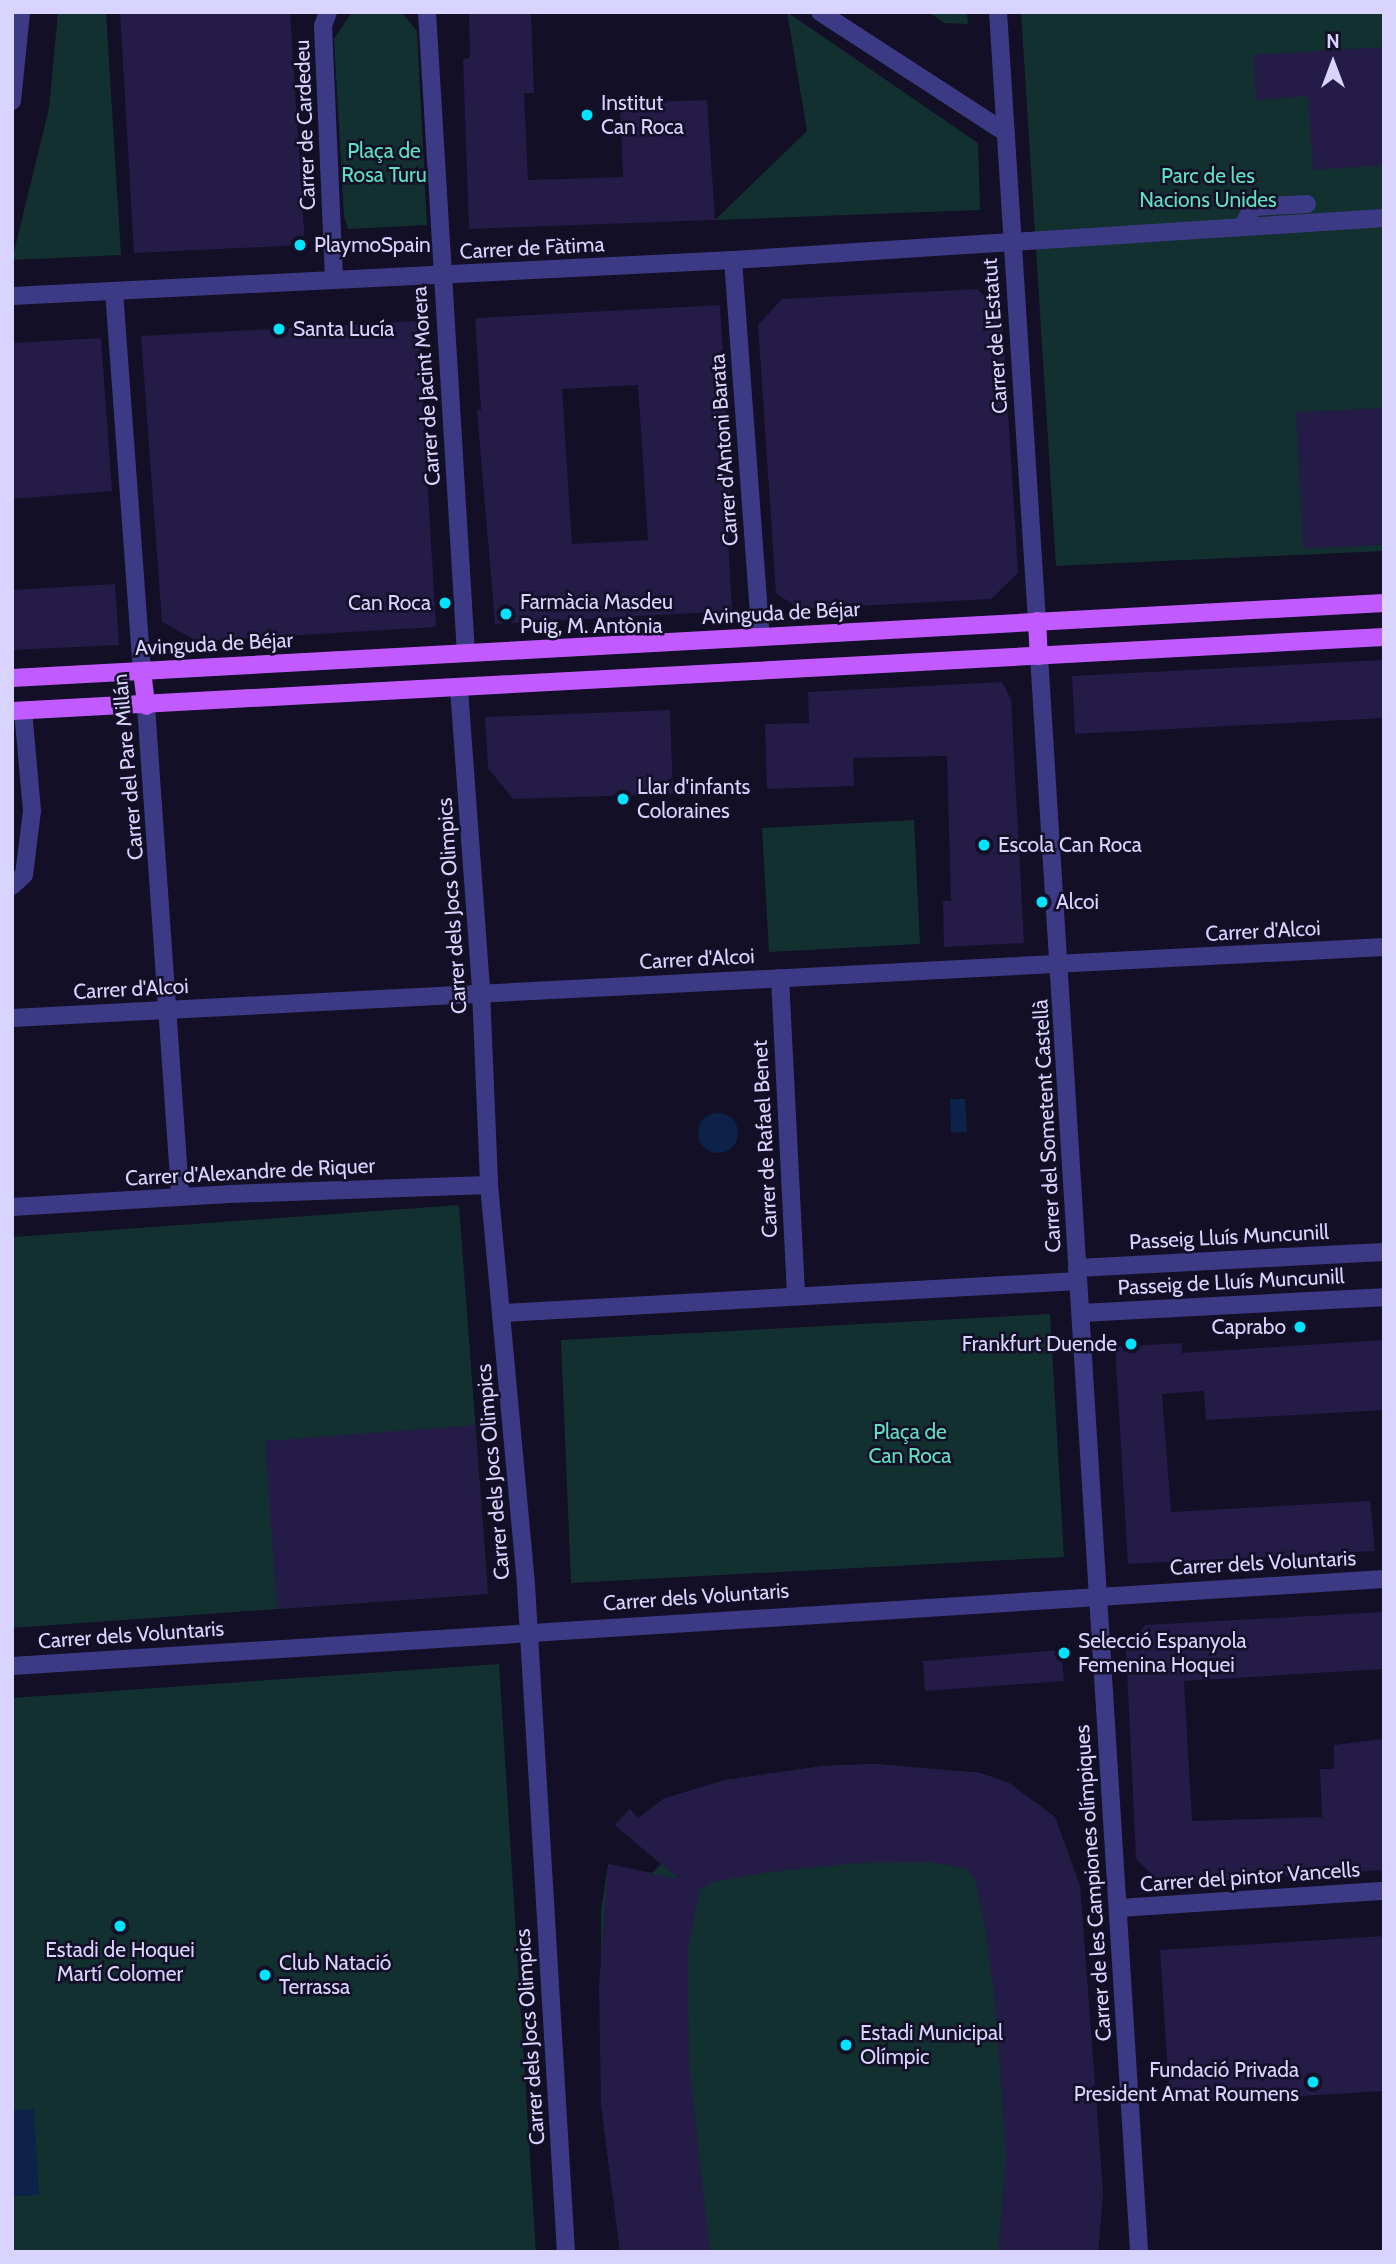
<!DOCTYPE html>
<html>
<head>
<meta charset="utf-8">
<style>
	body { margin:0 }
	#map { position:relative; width:1396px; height:2264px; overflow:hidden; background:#130f26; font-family:Cabin,sans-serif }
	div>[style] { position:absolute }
	.green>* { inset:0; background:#12302f }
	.water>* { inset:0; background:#0c2248 }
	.round { border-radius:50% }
	.building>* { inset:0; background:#241b47 }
	.minor>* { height:18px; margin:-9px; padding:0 9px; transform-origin:9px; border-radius:9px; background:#3d3a85 }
	.major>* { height:18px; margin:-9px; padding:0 9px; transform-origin:9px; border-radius:9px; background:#c25bff }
	.dots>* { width:19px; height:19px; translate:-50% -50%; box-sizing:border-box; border:4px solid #130f26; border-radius:50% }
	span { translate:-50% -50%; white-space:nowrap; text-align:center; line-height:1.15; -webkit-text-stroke:5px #130f26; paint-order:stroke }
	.poi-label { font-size:21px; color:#d9d4ff }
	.left { translate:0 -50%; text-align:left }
	.right { translate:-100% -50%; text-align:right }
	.street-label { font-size:21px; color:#d9d4ff }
	.park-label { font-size:21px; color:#5fe0c0 }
	.frame { position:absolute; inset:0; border:14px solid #d9d4ff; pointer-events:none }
	.north { position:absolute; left:1298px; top:28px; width:70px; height:70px; -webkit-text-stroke:5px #130f26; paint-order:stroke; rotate:0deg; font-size:19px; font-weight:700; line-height:28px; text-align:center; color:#d9d4ff }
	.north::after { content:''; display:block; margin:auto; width:24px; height:32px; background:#d9d4ff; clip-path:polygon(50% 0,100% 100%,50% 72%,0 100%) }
</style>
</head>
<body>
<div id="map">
	<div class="green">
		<i style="clip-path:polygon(58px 12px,106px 12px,121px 255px,12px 260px,49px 108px)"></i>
		<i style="clip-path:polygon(352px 12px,401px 12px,417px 31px,427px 225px,348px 229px,344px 216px,334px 39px)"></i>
		<i style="clip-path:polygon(787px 12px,978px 143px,980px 210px,715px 220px,807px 131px)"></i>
		<i style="clip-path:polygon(928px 12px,967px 12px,968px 24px,945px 23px)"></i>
		<i style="clip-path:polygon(1021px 12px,1384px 12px,1384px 551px,1056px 566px)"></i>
		<i style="clip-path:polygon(914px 820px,920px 944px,769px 952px,762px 828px)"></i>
		<i style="clip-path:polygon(459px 1205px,488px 1594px,12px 1628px,12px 1237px)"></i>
		<i style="clip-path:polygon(1050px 1314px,1064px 1557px,571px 1583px,561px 1340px)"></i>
		<i style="clip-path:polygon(499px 1664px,536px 2252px,12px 2252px,12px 1698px)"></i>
		<i style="clip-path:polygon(875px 1764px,980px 1773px,1009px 1783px,1055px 1817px,1080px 1886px,1103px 2193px,1098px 2252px,620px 2252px,601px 2104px,601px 1910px,608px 1864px,652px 1873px,661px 1864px,615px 1825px,630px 1809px,641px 1821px,663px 1799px,725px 1780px,823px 1766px)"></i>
	</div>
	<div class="water">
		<i style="clip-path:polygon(950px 1099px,965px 1099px,967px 1132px,951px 1133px)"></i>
		<i class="round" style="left:698px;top:1113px;width:40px;height:40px"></i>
		<i style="clip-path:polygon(34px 2109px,39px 2195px,12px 2196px,12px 2110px)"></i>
	</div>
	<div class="building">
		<i style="clip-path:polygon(120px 12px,290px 12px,305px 245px,134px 253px)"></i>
		<i style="clip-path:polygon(469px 12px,531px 12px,534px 93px,524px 93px,528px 180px,623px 177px,620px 103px,707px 100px,715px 220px,469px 229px,463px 59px,470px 58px)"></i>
		<i style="clip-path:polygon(1384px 47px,1384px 165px,1313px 170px,1308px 96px,1256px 100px,1253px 55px)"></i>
		<i style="clip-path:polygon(977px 289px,1002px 314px,1018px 573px,991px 599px,799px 609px,776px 593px,758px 325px,782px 299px)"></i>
		<i style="clip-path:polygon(evenodd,720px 305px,732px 520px,727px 521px,732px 611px,495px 624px,477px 410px,481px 410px,475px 318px,720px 305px,638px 385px,648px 540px,572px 544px,562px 389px,638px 385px)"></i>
		<i style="clip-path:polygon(418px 321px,436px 627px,197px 641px,162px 622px,141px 336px)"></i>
		<i style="clip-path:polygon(101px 338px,112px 491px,12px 499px,12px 343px)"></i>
		<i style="clip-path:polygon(1384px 408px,1384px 545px,1303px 549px,1296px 412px)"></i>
		<i style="clip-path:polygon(115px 584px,119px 645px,12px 650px,12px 590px)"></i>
		<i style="clip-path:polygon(1384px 660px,1384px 718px,1075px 734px,1072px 676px)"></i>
		<i style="clip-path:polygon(1002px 682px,1011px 699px,1024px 943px,944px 947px,943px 901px,951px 901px,947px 756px,853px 758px,854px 786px,767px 789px,765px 724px,809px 723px,808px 692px)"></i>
		<i style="clip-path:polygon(670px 710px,673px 794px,513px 799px,488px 768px,485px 717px)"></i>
		<i style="clip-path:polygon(1384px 1340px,1384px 1410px,1206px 1420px,1204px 1391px,1162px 1394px,1171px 1512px,1370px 1501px,1375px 1551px,1128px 1564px,1115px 1347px,1182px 1343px,1182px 1353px)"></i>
		<i style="clip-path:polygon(475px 1425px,487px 1594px,277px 1609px,265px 1441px)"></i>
		<i style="clip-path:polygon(1384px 1612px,1384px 1669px,1184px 1681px,1192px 1821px,1322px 1817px,1320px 1769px,1334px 1769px,1334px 1745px,1383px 1739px,1384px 1870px,1162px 1884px,1136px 1859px,1126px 1650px,1145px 1625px)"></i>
		<i style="clip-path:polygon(1061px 1650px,1064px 1681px,925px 1691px,923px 1661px)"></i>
		<i style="clip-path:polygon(875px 1764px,980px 1773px,1009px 1783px,1055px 1817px,1080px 1886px,1103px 2193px,1098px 2252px,998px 2252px,1006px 2157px,995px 2001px,985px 1928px,975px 1880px,965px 1868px,929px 1862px,854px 1863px,763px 1873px,713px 1882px,700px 1890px,688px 1948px,689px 2062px,710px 2252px,620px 2252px,601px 2104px,599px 1987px,608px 1864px,679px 1879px,615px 1825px,630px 1809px,638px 1818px,663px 1799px,725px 1780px,823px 1766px)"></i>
		<i style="clip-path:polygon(1384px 1936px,1384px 2091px,1170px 2104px,1160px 1950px)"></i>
	</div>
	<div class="minor">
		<i style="left:328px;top:12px;width:15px;rotate:110deg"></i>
		<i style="left:323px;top:26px;width:253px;rotate:87.5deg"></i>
		<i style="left:427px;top:12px;width:642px;rotate:86.52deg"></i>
		<i style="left:820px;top:12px;width:221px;rotate:33deg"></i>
		<i style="left:998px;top:12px;width:610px;rotate:86.34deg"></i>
		<i style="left:12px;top:101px;width:89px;rotate:-84.2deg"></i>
		<i style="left:1243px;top:227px;width:22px;rotate:-66deg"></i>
		<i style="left:1252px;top:207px;width:55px;rotate:-3.1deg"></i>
		<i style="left:733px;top:260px;width:378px;rotate:85.8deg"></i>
		<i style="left:114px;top:291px;width:381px;rotate:85.8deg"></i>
		<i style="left:12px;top:296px;width:722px;rotate:-2.86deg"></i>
		<i style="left:733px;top:260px;width:652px;rotate:-3.69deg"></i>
		<i style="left:1039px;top:656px;width:1599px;rotate:86.41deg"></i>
		<i style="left:459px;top:689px;width:303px;rotate:85.8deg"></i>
		<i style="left:481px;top:991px;width:194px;rotate:87.6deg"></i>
		<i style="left:489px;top:1185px;width:402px;rotate:84.7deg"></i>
		<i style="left:526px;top:1585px;width:668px;rotate:86.57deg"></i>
		<i style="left:146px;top:706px;width:491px;rotate:86deg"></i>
		<i style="left:12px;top:886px;width:16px;rotate:-43deg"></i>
		<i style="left:24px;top:875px;width:64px;rotate:-82.9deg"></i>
		<i style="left:32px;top:811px;width:100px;rotate:-95.1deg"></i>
		<i style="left:780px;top:978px;width:319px;rotate:87.1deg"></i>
		<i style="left:12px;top:1018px;width:1374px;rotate:-2.96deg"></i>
		<i style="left:12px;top:1207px;width:217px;rotate:-3.4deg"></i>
		<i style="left:229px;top:1194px;width:260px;rotate:-2deg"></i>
		<i style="left:1077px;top:1268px;width:307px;rotate:-3deg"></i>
		<i style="left:503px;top:1313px;width:576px;rotate:-3.19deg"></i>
		<i style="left:1081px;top:1313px;width:303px;rotate:-3deg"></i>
		<i style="left:12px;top:1666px;width:1375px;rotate:-3.63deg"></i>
		<i style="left:1119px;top:1908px;width:266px;rotate:-3.7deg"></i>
	</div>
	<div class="major">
		<i style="left:1037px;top:621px;width:35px;rotate:87deg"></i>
		<i style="left:142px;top:671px;width:35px;rotate:83deg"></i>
		<i style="left:12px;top:678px;width:1374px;rotate:-3.13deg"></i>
		<i style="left:12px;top:711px;width:1374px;rotate:-3.09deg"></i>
	</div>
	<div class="dots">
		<i style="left:587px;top:115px;background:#00e5ff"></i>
		<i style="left:300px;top:245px;background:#00e5ff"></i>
		<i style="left:279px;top:329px;background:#00e5ff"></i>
		<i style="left:445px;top:603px;background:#00e5ff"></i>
		<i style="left:506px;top:614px;background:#00e5ff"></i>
		<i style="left:623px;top:799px;background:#00e5ff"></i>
		<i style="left:984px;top:845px;background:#00e5ff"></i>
		<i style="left:1042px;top:902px;background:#00e5ff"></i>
		<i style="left:1300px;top:1327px;background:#00e5ff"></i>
		<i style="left:1131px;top:1344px;background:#00e5ff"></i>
		<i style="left:1064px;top:1653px;background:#00e5ff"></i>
		<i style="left:120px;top:1926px;background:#00e5ff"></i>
		<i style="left:265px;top:1975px;background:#00e5ff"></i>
		<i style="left:846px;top:2045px;background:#00e5ff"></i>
		<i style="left:1313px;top:2082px;background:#00e5ff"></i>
	</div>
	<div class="poi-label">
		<span class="left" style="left:601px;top:115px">Institut<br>Can Roca</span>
		<span class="left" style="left:314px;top:245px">PlaymoSpain</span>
		<span class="left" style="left:293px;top:329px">Santa Lucía</span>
		<span class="left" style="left:520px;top:614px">Farmàcia Masdeu<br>Puig, M. Antònia</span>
		<span class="right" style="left:431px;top:603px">Can Roca</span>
		<span class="left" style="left:637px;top:799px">Llar d'infants<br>Coloraines</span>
		<span class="left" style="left:998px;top:845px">Escola Can Roca</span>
		<span class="left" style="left:1056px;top:902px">Alcoi</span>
		<span class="right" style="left:1286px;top:1327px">Caprabo</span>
		<span class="right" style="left:1117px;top:1344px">Frankfurt Duende</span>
		<span class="left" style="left:1078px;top:1653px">Selecció Espanyola<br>Femenina Hoquei</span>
		<span style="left:120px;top:1962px">Estadi de Hoquei<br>Martí Colomer</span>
		<span class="left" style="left:279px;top:1975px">Club Natació<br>Terrassa</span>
		<span class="left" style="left:860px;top:2045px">Estadi Municipal<br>Olímpic</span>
		<span class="right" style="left:1299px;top:2082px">Fundació Privada<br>President Amat Roumens</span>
	</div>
	<div class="street-label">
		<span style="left:305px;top:125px;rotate:-92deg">Carrer de Cardedeu</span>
		<span style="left:532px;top:248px;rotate:-3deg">Carrer de Fàtima</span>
		<span style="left:995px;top:336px;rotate:-94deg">Carrer de l'Estatut</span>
		<span style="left:426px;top:386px;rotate:-94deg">Carrer de Jacint Morera</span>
		<span style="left:724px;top:450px;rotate:-94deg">Carrer d'Antoni Barata</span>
		<span style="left:781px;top:613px;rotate:-3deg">Avinguda de Béjar</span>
		<span style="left:214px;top:644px;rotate:-3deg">Avinguda de Béjar</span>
		<span style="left:128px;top:767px;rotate:-95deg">Carrer del Pare Millán</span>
		<span style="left:452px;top:906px;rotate:-94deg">Carrer dels Jocs Olimpics</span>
		<span style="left:1263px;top:931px;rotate:-3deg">Carrer d'Alcoi</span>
		<span style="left:697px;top:959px;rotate:-3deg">Carrer d'Alcoi</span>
		<span style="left:131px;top:989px;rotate:-3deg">Carrer d'Alcoi</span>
		<span style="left:1047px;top:1126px;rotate:-93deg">Carrer del Sometent Castellà</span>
		<span style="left:765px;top:1139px;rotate:-93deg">Carrer de Rafael Benet</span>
		<span style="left:250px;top:1172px;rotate:-3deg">Carrer d'Alexandre de Riquer</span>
		<span style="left:1229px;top:1237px;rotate:-3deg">Passeig Lluís Muncunill</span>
		<span style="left:1231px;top:1282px;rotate:-3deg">Passeig de Lluís Muncunill</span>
		<span style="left:493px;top:1472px;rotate:-95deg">Carrer dels Jocs Olimpics</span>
		<span style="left:1263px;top:1563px;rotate:-3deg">Carrer dels Voluntaris</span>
		<span style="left:696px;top:1597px;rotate:-4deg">Carrer dels Voluntaris</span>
		<span style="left:131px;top:1635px;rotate:-4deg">Carrer dels Voluntaris</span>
		<span style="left:1250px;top:1877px;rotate:-4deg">Carrer del pintor Vancells</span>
		<span style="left:1093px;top:1883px;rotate:-94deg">Carrer de les Campiones olímpiques</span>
		<span style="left:530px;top:2037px;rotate:-94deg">Carrer dels Jocs Olimpics</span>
	</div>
	<div class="park-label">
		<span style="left:384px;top:163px">Plaça de<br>Rosa Turu</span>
		<span style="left:1208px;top:188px">Parc de les<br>Nacions Unides</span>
		<span style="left:910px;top:1444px">Plaça de<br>Can Roca</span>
	</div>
	<div class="frame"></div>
	<div class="north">N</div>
</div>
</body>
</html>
